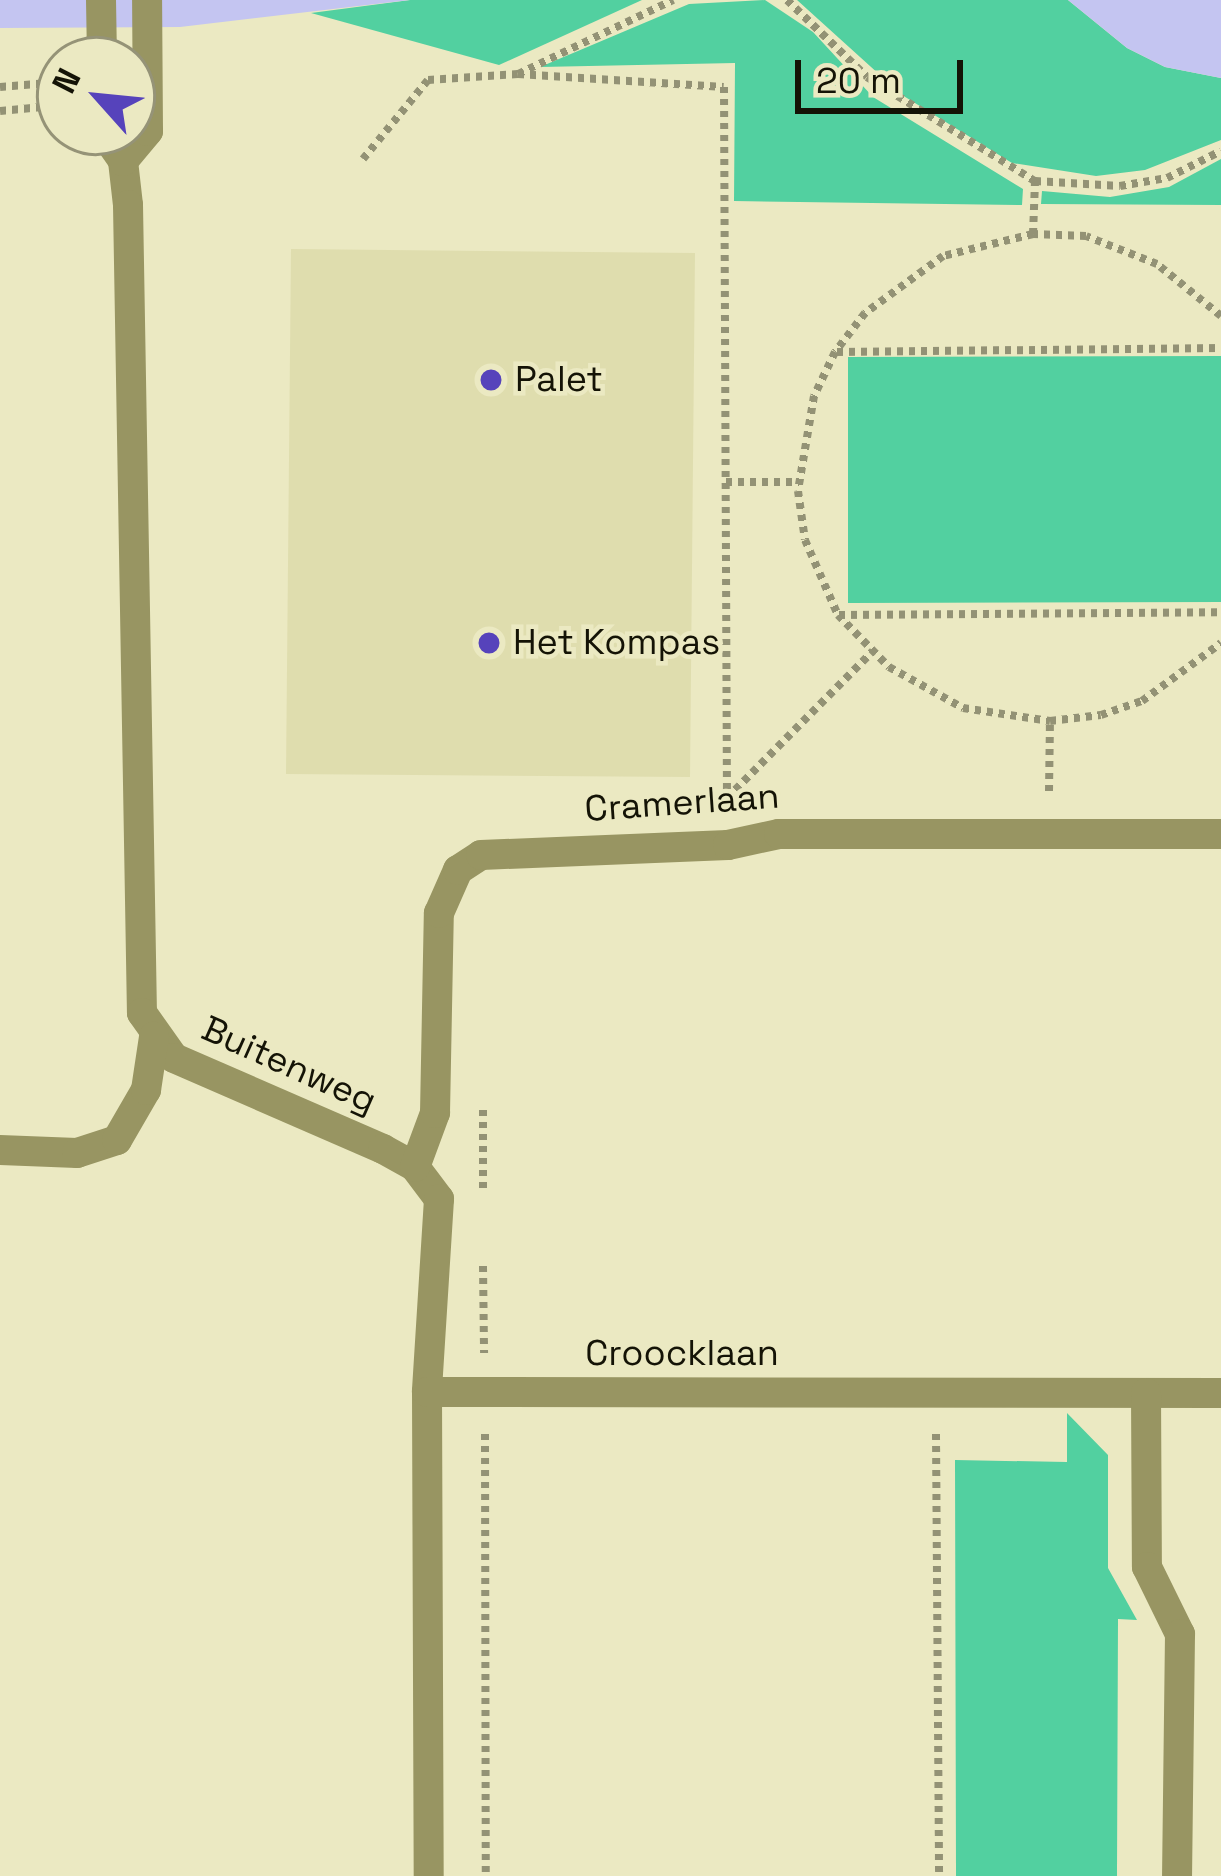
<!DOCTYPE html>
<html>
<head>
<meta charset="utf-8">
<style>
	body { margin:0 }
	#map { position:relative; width:1221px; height:1876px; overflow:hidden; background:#ebe9c2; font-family:"Space Grotesk",sans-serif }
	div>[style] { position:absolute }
	.built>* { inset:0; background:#dfddae }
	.green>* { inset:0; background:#52d0a0 }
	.water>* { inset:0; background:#c4c5f1 }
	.path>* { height:8px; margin-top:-4px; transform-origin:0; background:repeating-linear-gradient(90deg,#939275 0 6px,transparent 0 12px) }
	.minor>* { height:30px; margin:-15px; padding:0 15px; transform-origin:15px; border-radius:15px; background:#989562 }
	.dots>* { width:33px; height:33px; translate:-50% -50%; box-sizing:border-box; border:6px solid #ebe9c2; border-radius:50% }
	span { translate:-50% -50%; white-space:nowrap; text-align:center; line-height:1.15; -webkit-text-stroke:9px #ebe9c2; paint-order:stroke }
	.poi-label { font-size:36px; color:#141306 }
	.left { translate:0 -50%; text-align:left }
	.street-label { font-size:36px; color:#141306 }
	.north { position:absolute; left:36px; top:36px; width:120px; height:120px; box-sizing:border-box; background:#ebe9c2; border:3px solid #959377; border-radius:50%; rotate:297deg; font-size:33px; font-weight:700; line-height:48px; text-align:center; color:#141306 }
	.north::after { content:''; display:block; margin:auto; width:42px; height:54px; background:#5643bb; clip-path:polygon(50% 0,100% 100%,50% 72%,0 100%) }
	.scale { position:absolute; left:795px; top:60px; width:168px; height:54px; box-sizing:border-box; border:6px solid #141306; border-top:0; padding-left:15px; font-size:36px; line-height:42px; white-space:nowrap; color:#141306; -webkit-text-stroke:9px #ebe9c2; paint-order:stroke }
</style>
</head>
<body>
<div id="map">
	<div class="built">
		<i style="clip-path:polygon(291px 249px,695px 253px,690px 777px,286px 774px)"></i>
	</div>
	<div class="green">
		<i style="clip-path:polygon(410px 0,642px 0,499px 65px,311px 13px)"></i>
		<i style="clip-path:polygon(765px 0,813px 32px,873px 97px,1023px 189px,1022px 205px,734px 201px,735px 63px,540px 67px,689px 4px)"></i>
		<i style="clip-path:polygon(797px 0,1068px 0,1127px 48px,1165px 67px,1221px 78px,1221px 140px,1145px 170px,1096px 176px,1012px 163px,902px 95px)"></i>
		<i style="clip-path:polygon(1221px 159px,1221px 205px,1041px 204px,1042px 191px,1110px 197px,1169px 187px)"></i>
		<i style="clip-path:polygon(1221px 356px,1221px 602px,848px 603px,848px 357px)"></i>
		<i style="clip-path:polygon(1067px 1413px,1108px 1455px,1108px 1568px,1137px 1620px,1118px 1619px,1117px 1876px,956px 1876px,955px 1460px,1067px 1462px)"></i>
	</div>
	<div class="water">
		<i style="clip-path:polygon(0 0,410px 0,180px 27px,0 28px)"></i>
		<i style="clip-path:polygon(1068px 0,1221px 0,1221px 78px,1165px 67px,1127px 48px)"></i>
	</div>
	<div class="path">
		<i style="left:787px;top:0;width:111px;rotate:43.9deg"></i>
		<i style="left:867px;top:77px;width:198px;rotate:31.8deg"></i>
		<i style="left:1035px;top:181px;width:85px;rotate:3.4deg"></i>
		<i style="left:1120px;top:186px;width:48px;rotate:-9.7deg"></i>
		<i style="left:1167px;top:178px;width:60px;rotate:-26.6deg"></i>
		<i style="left:518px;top:74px;width:206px;rotate:3.6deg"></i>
		<i style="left:724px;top:87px;width:715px;rotate:89.76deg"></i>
		<i style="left:0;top:87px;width:60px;rotate:-4.8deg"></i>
		<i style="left:0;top:111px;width:53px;rotate:-5.4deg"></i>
		<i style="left:53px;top:106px;width:11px;rotate:-49deg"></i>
		<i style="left:363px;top:159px;width:102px;rotate:-50.6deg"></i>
		<i style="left:428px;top:80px;width:90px;rotate:-3.8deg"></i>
		<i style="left:518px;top:74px;width:172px;rotate:-25.5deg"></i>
		<i style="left:1033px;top:234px;width:53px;rotate:-87.8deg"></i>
		<i style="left:1221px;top:316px;width:82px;rotate:-140.9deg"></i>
		<i style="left:1157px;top:264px;width:76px;rotate:-158.5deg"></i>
		<i style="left:1086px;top:236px;width:53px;rotate:-177.8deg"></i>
		<i style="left:1033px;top:234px;width:93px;rotate:166.3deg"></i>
		<i style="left:943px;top:256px;width:97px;rotate:143.8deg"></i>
		<i style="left:865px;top:313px;width:49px;rotate:127.6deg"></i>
		<i style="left:835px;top:352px;width:49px;rotate:115.5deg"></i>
		<i style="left:814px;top:396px;width:96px;rotate:99.6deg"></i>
		<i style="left:798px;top:491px;width:49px;rotate:81.9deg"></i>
		<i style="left:805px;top:540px;width:82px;rotate:66.3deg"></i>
		<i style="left:838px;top:615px;width:73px;rotate:45.6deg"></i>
		<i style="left:889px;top:667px;width:85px;rotate:29deg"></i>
		<i style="left:963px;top:708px;width:88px;rotate:8.5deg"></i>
		<i style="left:1050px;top:721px;width:51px;rotate:-6.7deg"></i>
		<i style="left:1101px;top:715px;width:43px;rotate:-18.9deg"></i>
		<i style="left:1142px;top:701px;width:98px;rotate:-36.3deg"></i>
		<i style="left:837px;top:352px;width:384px;rotate:-0.6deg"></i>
		<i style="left:726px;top:482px;width:73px"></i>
		<i style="left:839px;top:615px;width:382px;rotate:-0.4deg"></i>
		<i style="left:1049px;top:791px;width:70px;rotate:-89.2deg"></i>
		<i style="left:727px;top:798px;width:207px;rotate:-45.2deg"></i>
		<i style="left:483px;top:1110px;width:81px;rotate:90deg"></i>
		<i style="left:483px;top:1266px;width:87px;rotate:89.3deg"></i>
		<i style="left:485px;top:1434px;width:442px;rotate:89.9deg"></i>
		<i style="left:936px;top:1434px;width:442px;rotate:89.6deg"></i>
	</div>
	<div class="minor">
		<i style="left:101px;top:0;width:60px;rotate:89deg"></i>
		<i style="left:103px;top:132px;width:35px;rotate:55deg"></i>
		<i style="left:123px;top:161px;width:44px;rotate:83.5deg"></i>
		<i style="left:128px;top:205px;width:808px;rotate:89.01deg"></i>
		<i style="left:142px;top:1013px;width:55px;rotate:54.6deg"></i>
		<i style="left:174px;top:1058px;width:228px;rotate:23.5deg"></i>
		<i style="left:383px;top:1149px;width:37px;rotate:29deg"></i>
		<i style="left:415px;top:1167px;width:40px;rotate:53deg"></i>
		<i style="left:439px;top:1199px;width:193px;rotate:93.6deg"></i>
		<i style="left:427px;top:1392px;width:484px;rotate:89.8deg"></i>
		<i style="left:123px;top:161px;width:39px;rotate:-50deg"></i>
		<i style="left:148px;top:131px;width:131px;rotate:-90.4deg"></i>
		<i style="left:0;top:1150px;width:77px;rotate:2.2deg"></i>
		<i style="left:77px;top:1153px;width:42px;rotate:-18deg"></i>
		<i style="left:117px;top:1140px;width:58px;rotate:-59.9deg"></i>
		<i style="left:146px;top:1090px;width:54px;rotate:-81.4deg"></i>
		<i style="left:415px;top:1167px;width:58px;rotate:-69.7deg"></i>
		<i style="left:435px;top:1113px;width:200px;rotate:-88.9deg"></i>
		<i style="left:439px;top:913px;width:47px;rotate:-66.2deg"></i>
		<i style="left:458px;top:870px;width:27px;rotate:-33deg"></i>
		<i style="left:481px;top:855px;width:247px;rotate:-2.3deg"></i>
		<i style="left:728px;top:845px;width:52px;rotate:-12.2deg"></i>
		<i style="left:779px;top:834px;width:442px"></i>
		<i style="left:427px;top:1392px;width:794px;rotate:0.07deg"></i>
		<i style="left:1146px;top:1393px;width:174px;rotate:89.7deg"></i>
		<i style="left:1147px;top:1567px;width:75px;rotate:63.8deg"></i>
		<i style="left:1180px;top:1634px;width:242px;rotate:90.7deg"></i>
	</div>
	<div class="dots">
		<i style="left:491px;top:380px;background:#5643bb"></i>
		<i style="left:489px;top:643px;background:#5643bb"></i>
	</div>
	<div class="poi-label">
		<span class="left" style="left:515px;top:380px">Palet</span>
		<span class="left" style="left:513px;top:643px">Het Kompas</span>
	</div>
	<div class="street-label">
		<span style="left:682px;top:803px;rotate:-4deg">Cramerlaan</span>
		<span style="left:289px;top:1065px;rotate:24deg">Buitenweg</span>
		<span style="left:682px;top:1354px">Croocklaan</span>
	</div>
	<div class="north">N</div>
	<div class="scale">20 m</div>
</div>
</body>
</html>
